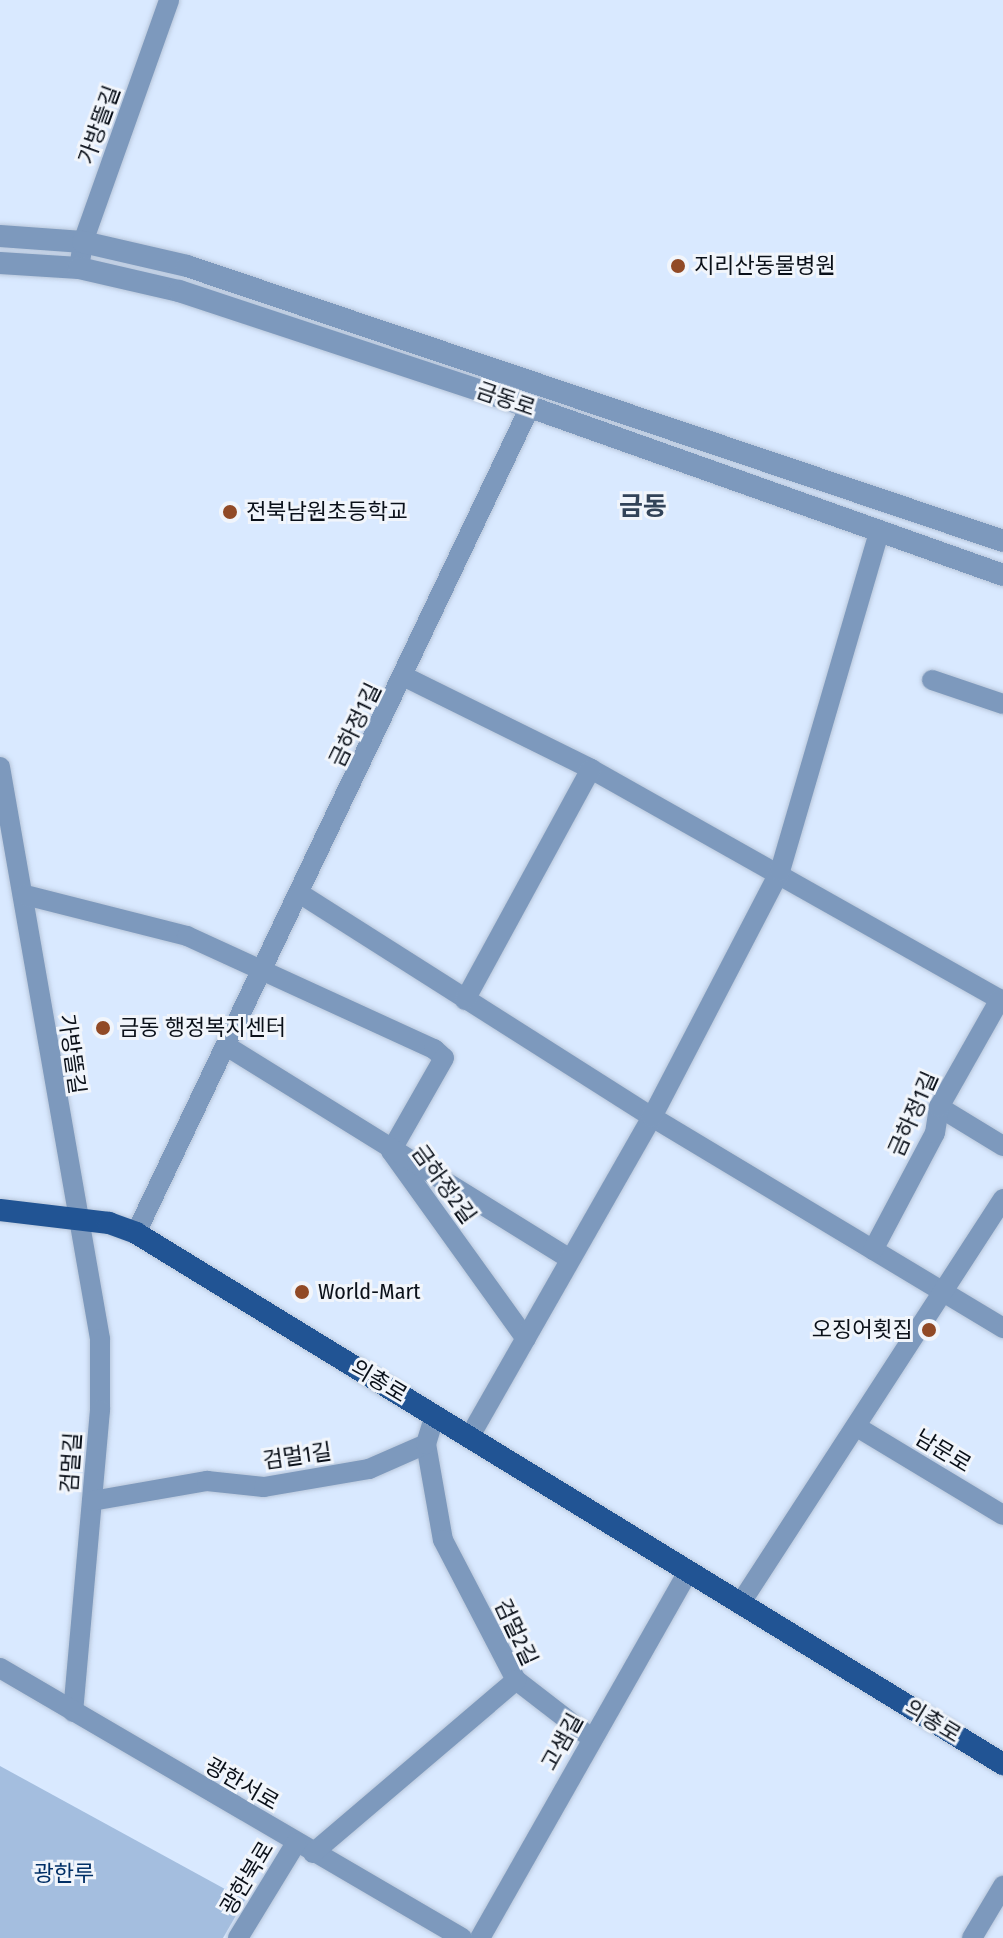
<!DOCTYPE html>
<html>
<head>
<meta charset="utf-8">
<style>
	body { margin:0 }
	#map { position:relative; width:1003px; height:1938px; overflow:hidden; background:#d9e9ff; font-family:"Fira Sans Condensed","Noto Sans KR",sans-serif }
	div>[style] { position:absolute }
	.green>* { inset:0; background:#a4bedf }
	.roads { filter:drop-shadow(0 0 2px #b8c6da) drop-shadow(0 0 2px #b8c6da) }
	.minor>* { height:20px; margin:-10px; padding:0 10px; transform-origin:10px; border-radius:10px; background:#7d99bd }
	.tertiary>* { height:22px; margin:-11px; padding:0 11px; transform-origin:11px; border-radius:11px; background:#7d99bd }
	.primary>* { height:22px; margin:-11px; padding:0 11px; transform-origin:11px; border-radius:11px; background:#215494 }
	.dots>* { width:22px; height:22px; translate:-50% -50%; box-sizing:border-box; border:4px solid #f1f5fb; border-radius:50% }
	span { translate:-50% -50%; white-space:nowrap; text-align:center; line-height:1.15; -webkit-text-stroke:6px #f1f5fb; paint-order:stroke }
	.street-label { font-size:22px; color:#0a1019 }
	.poi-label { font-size:22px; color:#0a1019 }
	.left { translate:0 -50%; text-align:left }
	.right { translate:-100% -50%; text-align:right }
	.park-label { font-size:22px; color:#002f66 }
	.quarter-label { font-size:26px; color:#324358; font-weight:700 }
</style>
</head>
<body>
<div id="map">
	<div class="green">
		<i style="clip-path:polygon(0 1766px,245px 1900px,223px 1938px,0 1938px)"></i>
	</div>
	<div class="roads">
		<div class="minor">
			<i style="left:79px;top:268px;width:26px;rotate:-81deg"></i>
			<i style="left:83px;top:242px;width:257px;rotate:-70.4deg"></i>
			<i style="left:405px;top:677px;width:208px;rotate:26.3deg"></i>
			<i style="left:591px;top:769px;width:473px;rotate:29.4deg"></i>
			<i style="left:932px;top:680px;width:75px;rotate:18.7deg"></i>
			<i style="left:0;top:767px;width:581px;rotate:80.08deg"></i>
			<i style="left:100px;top:1339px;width:71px;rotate:90deg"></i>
			<i style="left:100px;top:1410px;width:303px;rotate:95.1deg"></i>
			<i style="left:299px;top:893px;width:418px;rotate:32.4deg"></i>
			<i style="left:652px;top:1117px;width:410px;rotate:31deg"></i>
			<i style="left:25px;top:895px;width:167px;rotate:14.2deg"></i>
			<i style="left:187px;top:936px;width:272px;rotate:24.6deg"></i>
			<i style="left:434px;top:1049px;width:13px;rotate:42deg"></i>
			<i style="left:444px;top:1058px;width:107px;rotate:119.7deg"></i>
			<i style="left:391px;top:1151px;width:231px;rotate:54.3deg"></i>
			<i style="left:465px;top:1000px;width:263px;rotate:-61.4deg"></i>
			<i style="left:228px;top:1047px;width:402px;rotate:31.8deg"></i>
			<i style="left:939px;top:1107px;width:75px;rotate:31.4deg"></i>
			<i style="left:136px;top:1233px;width:915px;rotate:-64.5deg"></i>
			<i style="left:873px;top:1250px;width:132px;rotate:-62.1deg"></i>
			<i style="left:935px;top:1133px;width:26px;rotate:-81deg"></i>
			<i style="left:939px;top:1107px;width:124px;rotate:-60.5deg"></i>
			<i style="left:857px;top:1427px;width:170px;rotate:31.1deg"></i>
			<i style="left:470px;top:1436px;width:367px;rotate:-60.3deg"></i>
			<i style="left:652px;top:1117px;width:277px;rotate:-62.5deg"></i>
			<i style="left:780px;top:871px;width:352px;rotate:-73.7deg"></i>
			<i style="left:426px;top:1444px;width:97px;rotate:80deg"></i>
			<i style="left:443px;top:1540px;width:158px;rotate:62.5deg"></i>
			<i style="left:516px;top:1680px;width:95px;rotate:37.7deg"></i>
			<i style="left:92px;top:1501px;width:117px;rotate:-9.9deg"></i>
			<i style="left:207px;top:1481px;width:57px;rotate:6deg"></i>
			<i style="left:264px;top:1487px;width:107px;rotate:-9.7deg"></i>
			<i style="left:369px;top:1469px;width:62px;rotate:-23.7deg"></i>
			<i style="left:426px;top:1444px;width:30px;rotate:-73deg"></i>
			<i style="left:740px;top:1604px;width:483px;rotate:-57deg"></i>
			<i style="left:0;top:1668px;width:535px;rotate:30.3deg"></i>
			<i style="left:313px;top:1853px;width:267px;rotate:-40.4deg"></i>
			<i style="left:238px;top:1938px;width:111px;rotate:-58.6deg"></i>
			<i style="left:480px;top:1938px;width:421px;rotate:-60.4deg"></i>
			<i style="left:972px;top:1938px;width:61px;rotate:-59.2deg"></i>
		</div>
		<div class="tertiary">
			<i style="left:0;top:236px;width:83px;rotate:4.1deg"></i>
			<i style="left:83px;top:242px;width:107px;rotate:13deg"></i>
			<i style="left:187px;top:266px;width:861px;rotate:18.62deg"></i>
			<i style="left:0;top:263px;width:79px;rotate:3.6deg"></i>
			<i style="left:79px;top:268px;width:103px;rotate:13deg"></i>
			<i style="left:179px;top:291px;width:370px;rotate:18.3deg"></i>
			<i style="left:530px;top:407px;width:502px;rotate:19.55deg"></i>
		</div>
		<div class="primary">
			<i style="left:0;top:1210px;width:110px;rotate:6.8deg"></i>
			<i style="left:109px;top:1223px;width:29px;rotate:20deg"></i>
			<i style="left:136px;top:1233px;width:1017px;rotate:31.49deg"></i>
		</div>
	</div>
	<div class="dots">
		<i style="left:678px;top:266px;background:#914a26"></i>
		<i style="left:230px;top:512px;background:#914a26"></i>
		<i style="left:103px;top:1028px;background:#914a26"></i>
		<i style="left:302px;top:1292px;background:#914a26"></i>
		<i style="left:929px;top:1330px;background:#914a26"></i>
	</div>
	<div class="street-label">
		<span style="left:99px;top:125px;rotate:-70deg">가방뜰길</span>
		<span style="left:506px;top:399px;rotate:19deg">금동로</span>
		<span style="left:355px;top:725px;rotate:-64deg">금하정1길</span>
		<span style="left:72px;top:1054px;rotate:82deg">가방뜰길</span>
		<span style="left:913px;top:1114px;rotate:-66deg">금하정1길</span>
		<span style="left:444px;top:1184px;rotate:54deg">금하정2길</span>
		<span style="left:379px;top:1381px;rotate:31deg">의총로</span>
		<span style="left:943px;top:1451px;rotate:31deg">남문로</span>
		<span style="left:297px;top:1456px;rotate:-8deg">검멀1길</span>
		<span style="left:71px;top:1463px;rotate:-86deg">검멀길</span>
		<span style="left:516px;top:1632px;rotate:65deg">검멀2길</span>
		<span style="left:933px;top:1721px;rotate:31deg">의총로</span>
		<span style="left:562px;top:1742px;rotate:-61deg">고샘길</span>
		<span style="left:242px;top:1784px;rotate:30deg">광한서로</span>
		<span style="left:247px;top:1878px;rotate:-59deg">광한북로</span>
	</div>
	<div class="poi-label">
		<span class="left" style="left:694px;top:266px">지리산동물병원</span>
		<span class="left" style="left:246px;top:512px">전북남원초등학교</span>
		<span class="left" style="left:119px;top:1028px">금동 행정복지센터</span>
		<span class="left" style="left:318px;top:1292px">World-Mart</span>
		<span class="right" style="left:913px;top:1330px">오징어횟집</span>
	</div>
	<div class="park-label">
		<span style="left:64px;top:1874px">광한루</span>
	</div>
	<div class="quarter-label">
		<span style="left:643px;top:507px">금동</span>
	</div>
</div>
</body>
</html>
